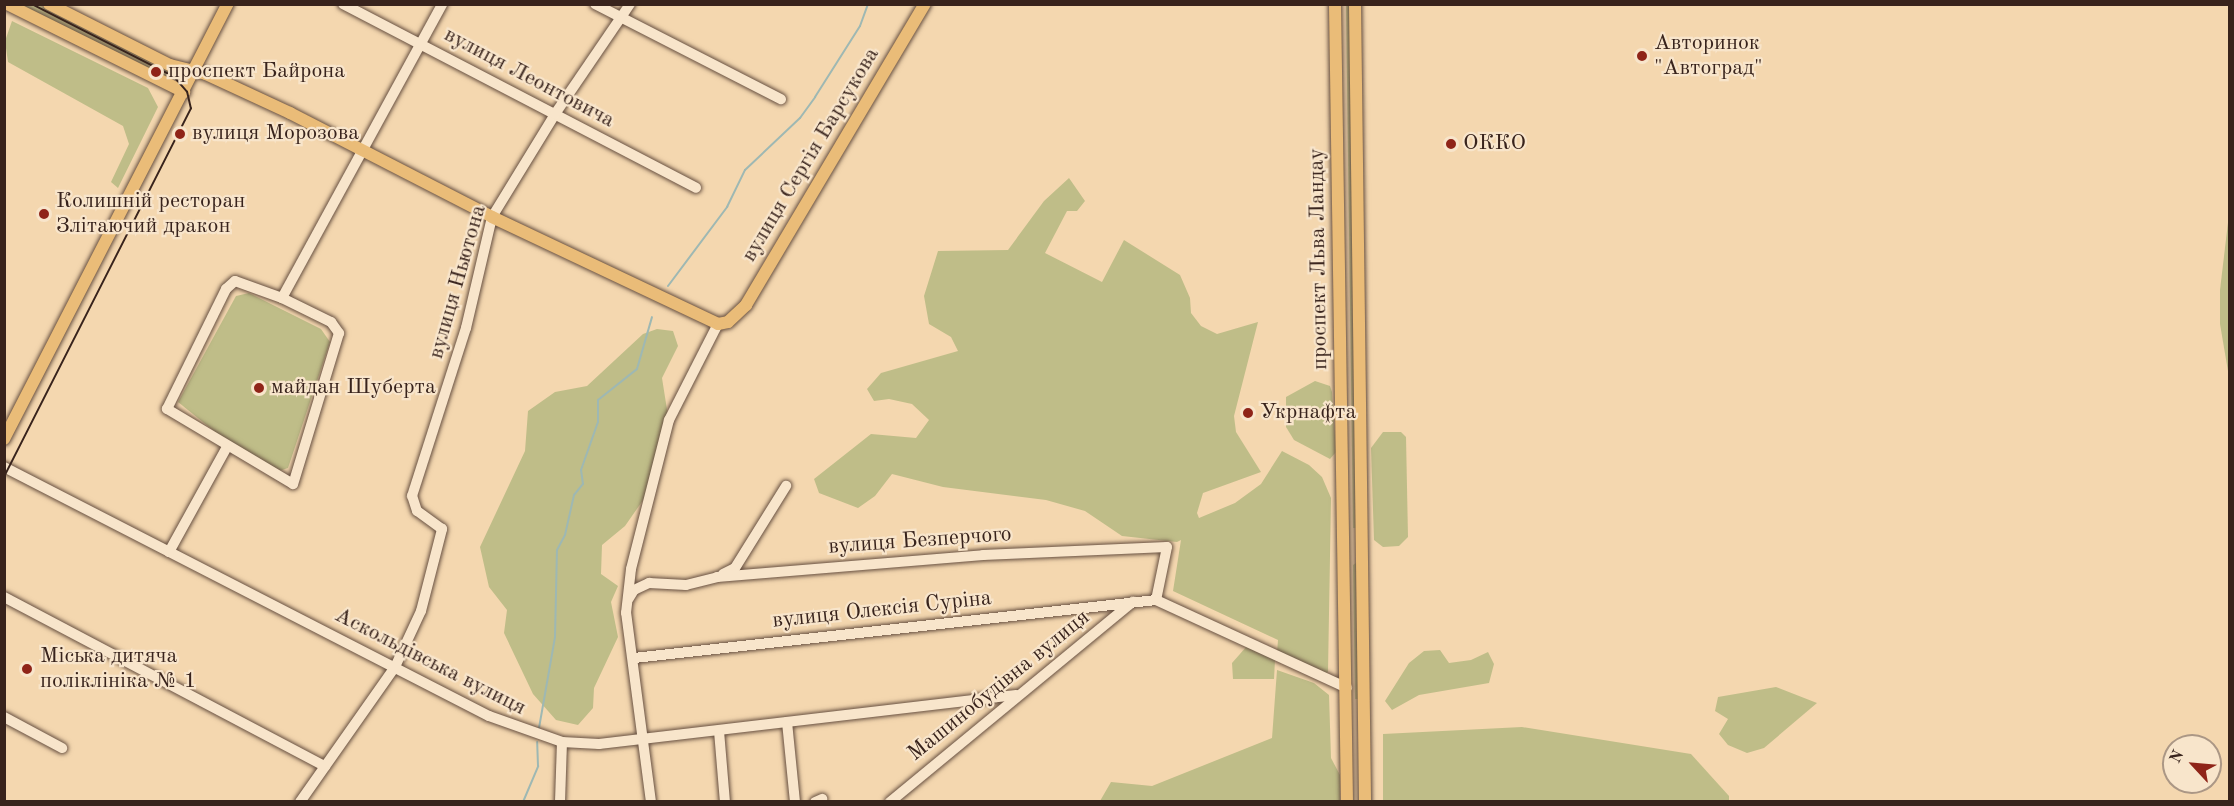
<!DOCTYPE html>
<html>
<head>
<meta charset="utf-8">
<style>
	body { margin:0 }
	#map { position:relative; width:2234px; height:806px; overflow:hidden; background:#f4d7af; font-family:"Old Standard TT",serif }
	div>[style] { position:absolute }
	.green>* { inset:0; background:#bfbd88 }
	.stream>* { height:2px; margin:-1px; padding:0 1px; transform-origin:1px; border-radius:1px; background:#9eb8b3 }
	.roads { filter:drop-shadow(0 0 2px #675041) drop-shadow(0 0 2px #675041) }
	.minor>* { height:10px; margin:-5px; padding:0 5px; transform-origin:5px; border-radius:5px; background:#f8e5cb }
	.major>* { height:12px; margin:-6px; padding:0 6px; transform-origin:6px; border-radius:6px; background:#eabc78 }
	.tram>* { height:1.5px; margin:-0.75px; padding:0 0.75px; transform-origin:0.75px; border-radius:0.75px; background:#38231c }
	.dots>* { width:16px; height:16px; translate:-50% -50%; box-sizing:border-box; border:3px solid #f8e5cb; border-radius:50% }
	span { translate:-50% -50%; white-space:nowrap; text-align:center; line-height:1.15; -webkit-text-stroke:4.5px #f8e5cb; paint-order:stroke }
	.poi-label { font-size:22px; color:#38231c }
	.left { translate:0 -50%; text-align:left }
	.street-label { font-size:22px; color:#38231c }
	.frame { position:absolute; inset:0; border:6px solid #38231c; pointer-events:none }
	.north { position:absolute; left:2162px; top:734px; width:60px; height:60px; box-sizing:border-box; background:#f8e5cb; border:2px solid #ab9785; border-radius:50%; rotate:296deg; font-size:16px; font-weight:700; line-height:24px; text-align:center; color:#38231c }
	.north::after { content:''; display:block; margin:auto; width:21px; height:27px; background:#8f2418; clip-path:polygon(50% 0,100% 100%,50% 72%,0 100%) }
</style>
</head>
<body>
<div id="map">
	<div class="green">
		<i style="clip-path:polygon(14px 5px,39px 5px,172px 72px,168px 81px)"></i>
		<i style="clip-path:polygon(1346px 5px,1351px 5px,1357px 528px,1353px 528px)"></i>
		<i style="clip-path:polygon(12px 21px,148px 88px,158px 107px,118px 188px,111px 182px,129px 144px,123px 126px,8px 62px,5px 41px)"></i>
		<i style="clip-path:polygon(1069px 178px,1085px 201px,1077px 211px,1067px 211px,1045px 253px,1102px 282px,1124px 240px,1180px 275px,1190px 298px,1191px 313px,1201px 326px,1217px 334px,1258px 322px,1234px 416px,1236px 432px,1261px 472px,1203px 493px,1197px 513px,1199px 518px,1235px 503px,1261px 484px,1282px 451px,1309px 465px,1322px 477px,1331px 498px,1328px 672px,1321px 675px,1277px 653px,1278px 640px,1173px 591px,1181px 540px,1177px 542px,1122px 536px,1085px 511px,1046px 500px,943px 487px,892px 474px,875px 496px,858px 508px,819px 493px,814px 479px,871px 434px,916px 438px,929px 420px,912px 404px,889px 399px,874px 401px,867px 389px,881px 373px,958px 351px,951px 337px,929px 324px,924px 296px,938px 251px,1008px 250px,1044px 201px)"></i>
		<i style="clip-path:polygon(2229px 214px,2230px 214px,2229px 377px,2220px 324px,2220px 290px)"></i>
		<i style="clip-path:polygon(249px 293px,321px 329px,330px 342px,288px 468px,279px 471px,219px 435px,178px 402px,236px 296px)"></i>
		<i style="clip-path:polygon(657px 329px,673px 331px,678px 346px,662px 378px,668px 416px,648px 493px,625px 526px,602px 545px,601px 574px,618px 586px,611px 602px,618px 637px,594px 688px,593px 708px,578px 725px,556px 720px,533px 694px,504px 633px,507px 610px,489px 587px,480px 547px,525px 451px,528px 411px,555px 392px,587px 386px,643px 334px)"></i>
		<i style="clip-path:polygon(1315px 381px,1330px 386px,1332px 392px,1336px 452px,1330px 459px,1294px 440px,1286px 427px,1286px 397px)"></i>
		<i style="clip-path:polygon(1383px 432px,1401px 432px,1406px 437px,1408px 537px,1399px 546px,1383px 547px,1374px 540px,1371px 448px)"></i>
		<i style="clip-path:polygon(1356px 563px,1359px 699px,1355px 699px,1353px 565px)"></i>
		<i style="clip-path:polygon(1247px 646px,1275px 660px,1274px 679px,1233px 679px,1232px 663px)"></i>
		<i style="clip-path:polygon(1440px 650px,1449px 663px,1471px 660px,1488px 652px,1494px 664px,1489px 683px,1419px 695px,1392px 710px,1385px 701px,1409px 663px,1424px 651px)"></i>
		<i style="clip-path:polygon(1277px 670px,1314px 683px,1329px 695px,1331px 758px,1340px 775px,1340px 801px,1100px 801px,1111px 782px,1152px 786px,1272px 738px)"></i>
		<i style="clip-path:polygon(1776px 687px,1817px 703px,1764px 748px,1747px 753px,1728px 745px,1719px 734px,1728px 719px,1715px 711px,1718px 697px)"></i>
		<i style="clip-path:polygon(1522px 727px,1691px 754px,1729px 796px,1729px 801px,1383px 801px,1383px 734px)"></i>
	</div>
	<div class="stream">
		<i style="left:668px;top:286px;width:99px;rotate:-53.2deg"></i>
		<i style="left:727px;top:207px;width:41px;rotate:-64.1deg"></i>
		<i style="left:745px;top:170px;width:76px;rotate:-43.4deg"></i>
		<i style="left:800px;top:118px;width:26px;rotate:-54deg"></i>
		<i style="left:815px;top:97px;width:84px;rotate:-57.6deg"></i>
		<i style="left:860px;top:26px;width:23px;rotate:-70deg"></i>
		<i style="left:539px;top:728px;width:92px;rotate:-80deg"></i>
		<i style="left:555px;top:637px;width:87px;rotate:-88.7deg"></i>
		<i style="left:557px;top:550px;width:17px;rotate:-62deg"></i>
		<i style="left:565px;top:535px;width:41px;rotate:-77.3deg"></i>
		<i style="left:574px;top:495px;width:14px;rotate:-51deg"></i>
		<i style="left:583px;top:484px;width:14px;rotate:-98deg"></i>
		<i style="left:581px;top:470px;width:51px;rotate:-70.5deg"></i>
		<i style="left:598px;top:422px;width:22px;rotate:-90deg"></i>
		<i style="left:598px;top:400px;width:50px;rotate:-38.5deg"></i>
		<i style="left:637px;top:369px;width:54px;rotate:-73.9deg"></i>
		<i style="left:523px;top:802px;width:39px;rotate:-67deg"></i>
		<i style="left:538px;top:766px;width:24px;rotate:-92deg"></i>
	</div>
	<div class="roads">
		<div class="minor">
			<i style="left:343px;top:4px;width:398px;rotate:27.5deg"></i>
			<i style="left:595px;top:4px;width:209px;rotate:27.1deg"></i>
			<i style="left:235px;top:281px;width:50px;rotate:19.9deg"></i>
			<i style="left:282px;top:298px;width:55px;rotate:26.1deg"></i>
			<i style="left:331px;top:322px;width:14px;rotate:54deg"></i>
			<i style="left:339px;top:333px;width:158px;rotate:106.9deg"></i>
			<i style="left:293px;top:484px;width:147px;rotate:-149.2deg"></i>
			<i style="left:167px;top:409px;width:134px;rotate:-63.8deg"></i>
			<i style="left:226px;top:289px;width:12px;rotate:-42deg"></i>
			<i style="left:282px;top:298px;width:335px;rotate:-61.4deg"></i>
			<i style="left:4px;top:467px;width:545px;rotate:27.18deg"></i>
			<i style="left:489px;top:716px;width:77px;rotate:19.6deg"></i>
			<i style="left:562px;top:742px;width:37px;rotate:3deg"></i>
			<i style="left:599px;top:744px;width:420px;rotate:-6.7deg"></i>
			<i style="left:169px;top:552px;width:120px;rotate:-61.1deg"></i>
			<i style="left:723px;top:574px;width:13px;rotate:-27deg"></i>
			<i style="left:735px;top:568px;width:97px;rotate:-58.1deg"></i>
			<i style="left:4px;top:597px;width:363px;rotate:27.8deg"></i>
			<i style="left:629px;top:598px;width:9px;rotate:-58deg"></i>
			<i style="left:634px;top:590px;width:17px;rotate:-25deg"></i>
			<i style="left:649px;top:583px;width:37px;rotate:3deg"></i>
			<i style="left:686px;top:585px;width:32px;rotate:-14deg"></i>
			<i style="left:717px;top:577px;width:267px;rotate:-4.7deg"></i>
			<i style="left:983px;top:555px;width:184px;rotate:-2.5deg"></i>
			<i style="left:1167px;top:547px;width:54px;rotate:101.7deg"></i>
			<i style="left:634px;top:658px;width:525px;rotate:-6.34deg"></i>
			<i style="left:1156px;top:600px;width:210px;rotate:24.7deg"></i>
			<i style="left:4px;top:717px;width:66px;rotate:28.1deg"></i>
			<i style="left:787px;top:722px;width:80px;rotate:84.3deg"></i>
			<i style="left:719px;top:731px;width:71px;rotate:85.2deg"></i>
			<i style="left:300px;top:802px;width:165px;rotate:-54.9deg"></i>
			<i style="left:395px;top:667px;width:62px;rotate:-65.1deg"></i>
			<i style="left:421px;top:611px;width:85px;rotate:-75.6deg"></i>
			<i style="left:442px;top:529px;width:31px;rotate:-144deg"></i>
			<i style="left:417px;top:511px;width:16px;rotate:-108deg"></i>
			<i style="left:412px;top:496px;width:176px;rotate:-72.2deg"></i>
			<i style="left:466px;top:328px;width:114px;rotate:-76.8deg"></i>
			<i style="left:492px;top:217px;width:121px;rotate:-58.5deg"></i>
			<i style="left:555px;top:114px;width:133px;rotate:-55.7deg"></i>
			<i style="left:560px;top:802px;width:60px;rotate:-88.1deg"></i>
			<i style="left:651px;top:802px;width:191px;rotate:-97.5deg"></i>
			<i style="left:626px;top:613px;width:44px;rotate:-83.5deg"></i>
			<i style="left:631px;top:569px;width:154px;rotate:-75.7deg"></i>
			<i style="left:669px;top:420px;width:108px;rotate:-63deg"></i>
			<i style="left:815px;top:802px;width:8px;rotate:-23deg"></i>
			<i style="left:890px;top:802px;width:315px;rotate:-39.5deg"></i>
		</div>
		<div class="major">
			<i style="left:7px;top:4px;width:198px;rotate:26.4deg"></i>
			<i style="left:49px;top:4px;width:136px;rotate:26.8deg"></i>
			<i style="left:170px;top:65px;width:37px;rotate:14deg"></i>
			<i style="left:206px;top:74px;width:93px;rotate:24.9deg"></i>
			<i style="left:290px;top:113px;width:227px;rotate:27.2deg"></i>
			<i style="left:492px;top:217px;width:250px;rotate:25.3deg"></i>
			<i style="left:718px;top:324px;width:10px;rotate:-11deg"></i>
			<i style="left:728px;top:322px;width:25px;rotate:-43deg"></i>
			<i style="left:746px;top:305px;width:350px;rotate:-59.3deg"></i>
			<i style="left:1335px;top:4px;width:798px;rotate:89.14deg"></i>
			<i style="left:1355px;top:4px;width:798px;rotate:89.28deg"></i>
			<i style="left:4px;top:439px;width:489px;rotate:-62.8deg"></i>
		</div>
	</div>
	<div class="tram">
		<i style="left:4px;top:477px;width:413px;rotate:-63.1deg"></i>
		<i style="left:191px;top:109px;width:17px;rotate:-103deg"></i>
		<i style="left:187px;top:92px;width:20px;rotate:-131deg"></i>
		<i style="left:174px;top:77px;width:161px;rotate:-153deg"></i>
	</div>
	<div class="dots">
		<i style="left:1642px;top:56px;background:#8f2418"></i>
		<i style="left:156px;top:72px;background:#8f2418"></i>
		<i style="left:180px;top:134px;background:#8f2418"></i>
		<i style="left:1451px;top:144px;background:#8f2418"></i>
		<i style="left:44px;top:214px;background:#8f2418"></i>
		<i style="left:259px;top:388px;background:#8f2418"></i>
		<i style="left:1248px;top:413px;background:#8f2418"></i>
		<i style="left:27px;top:669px;background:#8f2418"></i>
	</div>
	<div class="poi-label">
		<span class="left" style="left:1654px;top:56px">Авторинок<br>"Автоград"</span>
		<span class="left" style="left:168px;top:72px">проспект Байрона</span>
		<span class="left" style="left:192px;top:134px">вулиця Морозова</span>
		<span class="left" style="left:1463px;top:144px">ОККО</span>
		<span class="left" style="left:56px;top:214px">Колишній ресторан<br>Злітаючий дракон</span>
		<span class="left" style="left:271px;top:388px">майдан Шуберта</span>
		<span class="left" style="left:1260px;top:413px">Укрнафта</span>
		<span class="left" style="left:40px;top:669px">Міська дитяча<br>поліклініка № 1</span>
	</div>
	<div class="street-label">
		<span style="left:529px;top:78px;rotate:28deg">вулиця Леонтовича</span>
		<span style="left:811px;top:155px;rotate:-59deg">вулиця Сергія Барсукова</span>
		<span style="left:1319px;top:259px;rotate:-91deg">проспект Льва Ландау</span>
		<span style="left:458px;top:282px;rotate:-74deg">вулиця Ньютона</span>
		<span style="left:920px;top:541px;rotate:-4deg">вулиця Безперчого</span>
		<span style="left:882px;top:610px;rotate:-6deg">вулиця Олексія Суріна</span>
		<span style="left:430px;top:662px;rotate:27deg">Аскольдівська вулиця</span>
		<span style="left:999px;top:686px;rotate:-39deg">Машинобудівна вулиця</span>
	</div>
	<div class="frame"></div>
	<div class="north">N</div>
</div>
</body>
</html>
